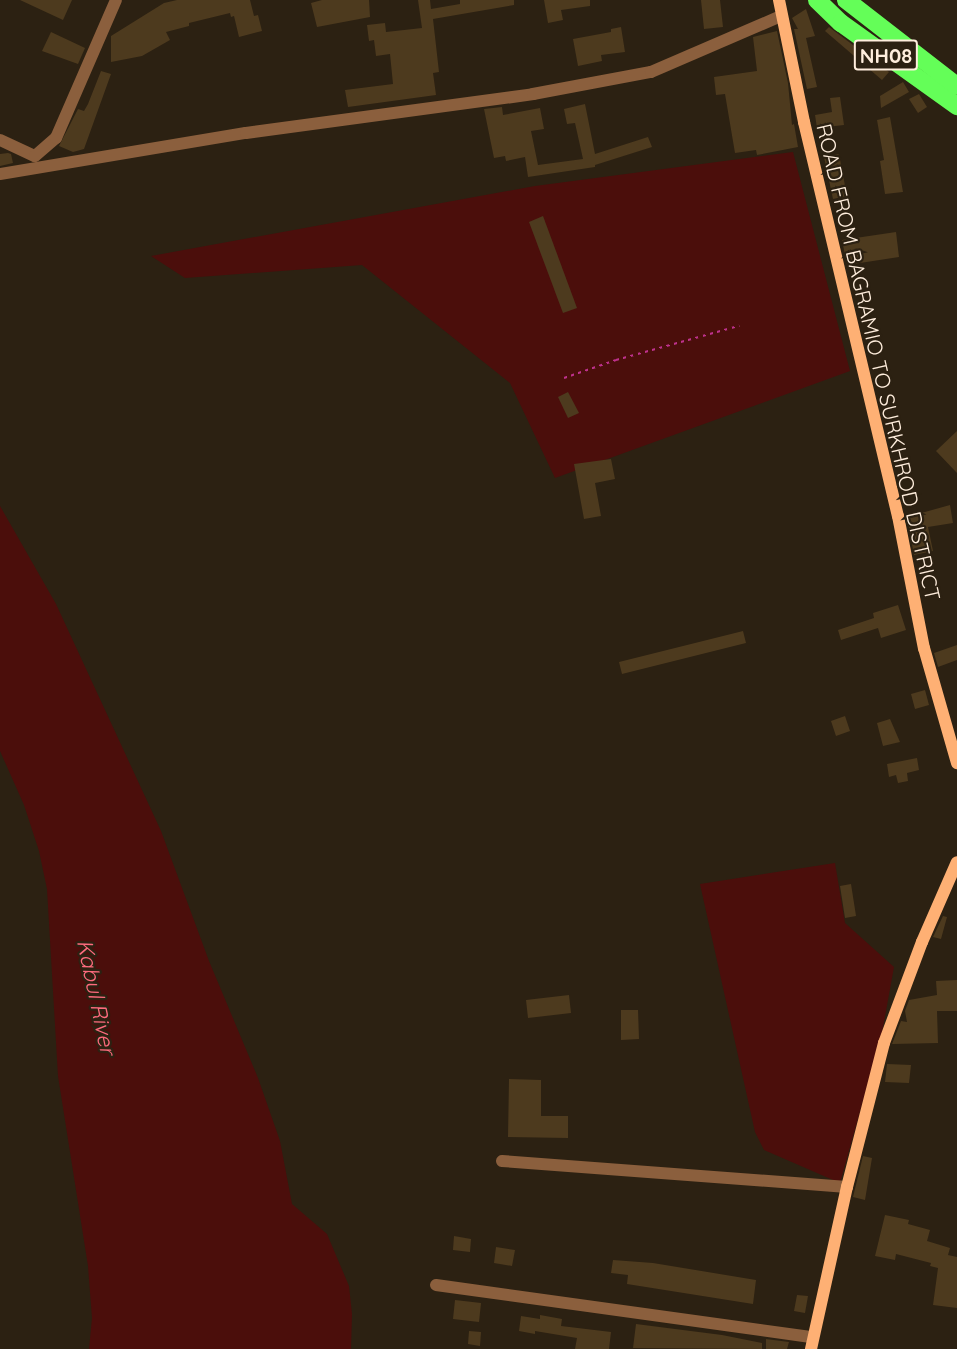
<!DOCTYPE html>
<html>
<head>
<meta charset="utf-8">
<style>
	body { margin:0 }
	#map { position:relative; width:957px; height:1349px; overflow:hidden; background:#2c2112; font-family:Quicksand,sans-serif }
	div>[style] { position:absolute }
	.water>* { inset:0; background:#4b0e0b }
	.building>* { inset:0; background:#4d3a1e }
	.path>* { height:2px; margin-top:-1px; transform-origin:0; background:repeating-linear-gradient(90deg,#be318d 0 3px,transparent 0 7.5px) }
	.street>* { height:12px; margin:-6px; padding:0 6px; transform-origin:6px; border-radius:6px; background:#8b5f3d }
	.secondary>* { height:12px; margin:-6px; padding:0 6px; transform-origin:6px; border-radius:6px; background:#feb074 }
	.highway>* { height:18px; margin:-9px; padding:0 9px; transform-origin:9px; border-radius:9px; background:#64fe58 }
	span { translate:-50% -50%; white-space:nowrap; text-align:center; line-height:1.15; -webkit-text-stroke:4.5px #2c2112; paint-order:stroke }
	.shield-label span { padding:2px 4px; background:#2c2112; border:2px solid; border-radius:4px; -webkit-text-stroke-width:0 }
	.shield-label { font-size:20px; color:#fed; font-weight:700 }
	.street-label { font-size:21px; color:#fed }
	.water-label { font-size:22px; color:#fe6b7e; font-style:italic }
</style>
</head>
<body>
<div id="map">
	<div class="water">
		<i style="clip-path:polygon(793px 152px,850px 371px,555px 478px,510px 383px,362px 265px,185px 278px,151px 256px,535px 186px)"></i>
		<i style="clip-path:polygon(0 506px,56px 604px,161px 831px,209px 961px,258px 1078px,280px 1141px,292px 1204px,327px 1234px,349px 1286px,352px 1314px,351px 1349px,89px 1349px,92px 1318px,88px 1266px,58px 1076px,47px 889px,39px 851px,24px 805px,0 751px)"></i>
		<i style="clip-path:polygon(835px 863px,845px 923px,894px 967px,882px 1033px,840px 1183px,764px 1150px,755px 1132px,700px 884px)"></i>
	</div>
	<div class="building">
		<i style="clip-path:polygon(20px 0,72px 0,63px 20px)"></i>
		<i style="clip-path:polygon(177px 0,250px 0,254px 16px,258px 15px,262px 31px,239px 37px,234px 16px,231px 17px,230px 13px,189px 23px,189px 26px,166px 32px,170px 40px,142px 56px,111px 62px,111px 36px,164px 3px)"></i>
		<i style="clip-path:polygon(322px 0,369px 0,370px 17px,317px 27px,311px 3px)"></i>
		<i style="clip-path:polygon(418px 0,430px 0,431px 9px,460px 4px,460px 0,514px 0,514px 5px,433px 19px,439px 72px,433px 73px,436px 95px,348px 107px,345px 90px,393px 84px,390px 54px,376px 56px,374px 40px,369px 41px,367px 25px,385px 23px,386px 32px,422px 28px)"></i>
		<i style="clip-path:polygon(544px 0,590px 0,590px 6px,561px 10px,563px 20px,548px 23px)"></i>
		<i style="clip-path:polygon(701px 0,720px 0,723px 27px,704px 29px)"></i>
		<i style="clip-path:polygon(806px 9px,815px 36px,806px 38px,817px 87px,807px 89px,794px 29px,798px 29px,792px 18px)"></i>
		<i style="clip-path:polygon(621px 27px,625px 52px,601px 55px,602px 61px,578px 66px,573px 39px,611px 32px,611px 29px)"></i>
		<i style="clip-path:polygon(829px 27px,889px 72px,882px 80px,825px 31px)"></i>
		<i style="clip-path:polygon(777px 31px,788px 83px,792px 125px,794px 124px,798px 147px,757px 155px,756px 150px,735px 153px,725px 94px,716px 95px,714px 77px,757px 71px,753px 37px)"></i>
		<i style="clip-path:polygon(51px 32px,85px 48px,78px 64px,42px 51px)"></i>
		<i style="clip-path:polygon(101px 71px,111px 74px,84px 149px,73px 152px,59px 146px,78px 109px,84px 111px,88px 104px)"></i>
		<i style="clip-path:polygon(903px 82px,909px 92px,881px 108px,880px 96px)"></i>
		<i style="clip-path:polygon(919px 94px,927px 107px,918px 113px,909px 99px)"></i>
		<i style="clip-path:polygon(840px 97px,844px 125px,817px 128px,815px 115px,832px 112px,830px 98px)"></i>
		<i style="clip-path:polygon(585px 104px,595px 154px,648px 137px,652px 147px,595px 165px,595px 167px,528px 177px,525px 157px,506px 161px,505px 156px,494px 158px,484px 109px,502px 107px,503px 115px,540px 108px,544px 129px,531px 131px,538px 165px,583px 159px,575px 123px,567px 124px,564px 109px)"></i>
		<i style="clip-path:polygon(890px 117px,903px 192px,885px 194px,880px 161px,884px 160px,877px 120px)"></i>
		<i style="clip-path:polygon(8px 153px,11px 154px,13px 163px,0 166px,0 154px)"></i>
		<i style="clip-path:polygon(839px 154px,847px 196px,833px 199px,824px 157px)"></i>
		<i style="clip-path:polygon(543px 216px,577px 308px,563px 313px,529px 222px)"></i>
		<i style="clip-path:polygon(896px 232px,899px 257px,847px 265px,842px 240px)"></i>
		<i style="clip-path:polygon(568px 392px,579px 413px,568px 418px,558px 397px)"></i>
		<i style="clip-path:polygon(957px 431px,957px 473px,936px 451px)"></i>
		<i style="clip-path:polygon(611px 459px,615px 479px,595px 483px,601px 516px,584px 519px,574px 464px)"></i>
		<i style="clip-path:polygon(950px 505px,953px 523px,928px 527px,933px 551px,914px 555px,907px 517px)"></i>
		<i style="clip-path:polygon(898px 605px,906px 630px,881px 638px,878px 628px,841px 640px,838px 630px,874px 618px,873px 613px)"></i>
		<i style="clip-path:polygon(743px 631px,746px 643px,622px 674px,619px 662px)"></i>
		<i style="clip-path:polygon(957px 645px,957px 660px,938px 667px,934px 653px)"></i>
		<i style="clip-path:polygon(925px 690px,929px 705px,915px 709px,911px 694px)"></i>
		<i style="clip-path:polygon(845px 716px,850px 731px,836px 736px,831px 721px)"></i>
		<i style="clip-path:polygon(890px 719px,900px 742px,883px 746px,877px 723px)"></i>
		<i style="clip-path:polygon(917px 758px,919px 770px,907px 773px,908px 781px,898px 783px,896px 775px,889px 777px,887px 764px)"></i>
		<i style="clip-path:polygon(851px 884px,856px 916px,845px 918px,840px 886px)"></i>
		<i style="clip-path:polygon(943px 916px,947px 917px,941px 939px,933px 937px)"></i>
		<i style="clip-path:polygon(957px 980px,957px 1011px,937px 1011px,938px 1043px,892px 1044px,901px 1021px,907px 1022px,905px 1011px,909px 1000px,937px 995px,936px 981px)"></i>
		<i style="clip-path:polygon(569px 995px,571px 1013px,528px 1018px,526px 1000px)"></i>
		<i style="clip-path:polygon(621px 1010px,638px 1010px,639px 1039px,621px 1040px)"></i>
		<i style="clip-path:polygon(887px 1064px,911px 1065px,909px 1083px,885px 1082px)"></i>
		<i style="clip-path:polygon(509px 1079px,541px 1080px,541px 1116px,568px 1116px,568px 1138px,508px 1137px)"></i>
		<i style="clip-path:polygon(863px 1156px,872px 1158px,865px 1200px,853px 1197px)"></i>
		<i style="clip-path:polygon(885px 1215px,909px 1220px,908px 1224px,930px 1230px,927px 1241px,950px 1248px,948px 1255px,957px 1257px,957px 1308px,933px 1305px,938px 1268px,930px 1266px,931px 1263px,896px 1254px,895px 1260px,875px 1256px)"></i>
		<i style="clip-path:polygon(454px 1236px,471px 1239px,470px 1252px,453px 1250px)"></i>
		<i style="clip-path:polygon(496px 1247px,515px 1250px,512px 1266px,494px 1263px)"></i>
		<i style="clip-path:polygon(613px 1260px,653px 1263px,756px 1280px,753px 1304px,627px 1284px,628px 1275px,611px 1273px)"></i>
		<i style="clip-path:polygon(797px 1295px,808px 1296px,805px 1313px,794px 1311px)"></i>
		<i style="clip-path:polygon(455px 1300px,481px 1303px,479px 1322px,453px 1319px)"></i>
		<i style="clip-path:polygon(540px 1315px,562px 1319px,561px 1326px,611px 1332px,609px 1349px,575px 1349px,577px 1338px,535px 1331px,535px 1334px,519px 1331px,521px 1316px,540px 1319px)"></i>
		<i style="clip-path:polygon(636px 1324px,722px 1335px,762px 1343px,762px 1349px,633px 1348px)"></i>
		<i style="clip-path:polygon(469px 1331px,481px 1332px,480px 1346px,468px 1344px)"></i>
		<i style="clip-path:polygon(766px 1339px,789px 1342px,787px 1349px,766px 1349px)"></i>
	</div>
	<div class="path">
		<i style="left:564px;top:378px;width:55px;rotate:-19.1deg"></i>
		<i style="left:616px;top:360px;width:128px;rotate:-15.5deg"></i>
	</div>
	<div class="street">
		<i style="left:0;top:140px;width:38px;rotate:25deg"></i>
		<i style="left:35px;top:156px;width:28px;rotate:-41deg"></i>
		<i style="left:56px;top:138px;width:150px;rotate:-66.5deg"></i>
		<i style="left:0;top:174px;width:249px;rotate:-9.5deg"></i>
		<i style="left:246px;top:133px;width:290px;rotate:-7.7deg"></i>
		<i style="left:533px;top:94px;width:120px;rotate:-10.6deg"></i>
		<i style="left:651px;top:72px;width:142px;rotate:-23.3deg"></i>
		<i style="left:502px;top:1161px;width:346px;rotate:4.3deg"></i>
		<i style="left:436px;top:1285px;width:380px;rotate:7.9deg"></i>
	</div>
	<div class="secondary">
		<i style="left:779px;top:0;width:125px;rotate:78.4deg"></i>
		<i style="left:804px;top:122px;width:405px;rotate:76.6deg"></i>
		<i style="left:898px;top:516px;width:135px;rotate:78.9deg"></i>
		<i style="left:924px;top:648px;width:120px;rotate:74deg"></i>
		<i style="left:811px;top:1349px;width:166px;rotate:-77.5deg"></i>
		<i style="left:847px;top:1187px;width:149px;rotate:-75.6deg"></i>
		<i style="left:884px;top:1043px;width:108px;rotate:-69.4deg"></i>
		<i style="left:922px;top:942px;width:87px;rotate:-66.4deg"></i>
	</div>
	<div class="highway">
		<i style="left:817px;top:0;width:33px;rotate:44deg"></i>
		<i style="left:841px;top:23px;width:143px;rotate:35.6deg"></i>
		<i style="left:846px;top:0;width:140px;rotate:37.8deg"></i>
	</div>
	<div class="shield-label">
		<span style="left:886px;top:55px">NH08</span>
	</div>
	<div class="street-label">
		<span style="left:879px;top:362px;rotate:77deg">ROAD FROM BAGRAMIO TO SURKHROD DISTRICT</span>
	</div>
	<div class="water-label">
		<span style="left:96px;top:997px;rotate:78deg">Kabul River</span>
	</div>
</div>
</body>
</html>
